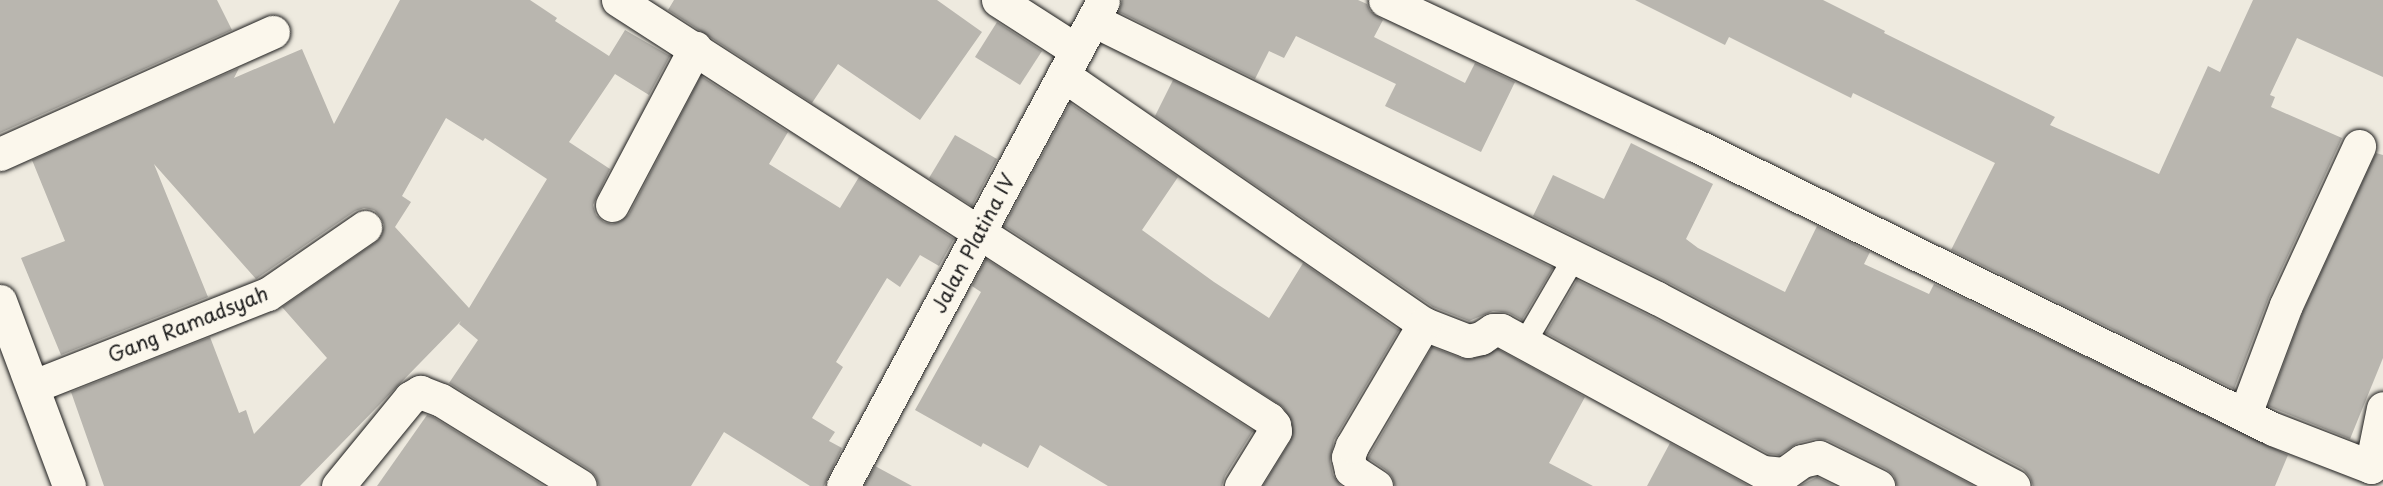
<!DOCTYPE html>
<html>
<head>
<meta charset="utf-8">
<style>
	body { margin:0 }
	#map { position:relative; width:2383px; height:486px; overflow:hidden; background:#eeeadf; font-family:"Playpen Sans",sans-serif }
	div>[style] { position:absolute }
	.building>* { inset:0; background:#b9b6af }
	.roads { filter:drop-shadow(0 0 2px #1c1c1c) drop-shadow(0 0 2px #1c1c1c) }
	.service>* { height:22px; margin:-11px; padding:0 11px; transform-origin:11px; border-radius:11px; background:#fbf7ec }
	.minor>* { height:33px; margin:-16.5px; padding:0 16.5px; transform-origin:16.5px; border-radius:16.5px; background:#fbf7ec }
	.tertiary>* { height:33px; margin:-16.5px; padding:0 16.5px; transform-origin:16.5px; border-radius:16.5px; background:#fbf7ec }
	span { translate:-50% -50%; white-space:nowrap; text-align:center; line-height:1.15; -webkit-text-stroke:5px #fbf7ec; paint-order:stroke }
	.street-label { font-size:20px; color:#1c1c1c }
</style>
</head>
<body>
<div id="map">
	<div class="building">
		<i style="clip-path:polygon(0 0,217px 0,232px 30px,0 133px)"></i>
		<i style="clip-path:polygon(evenodd,400px 0,530px 0,557px 18px,555px 21px,609px 56px,625px 30px,670px 56px,649px 95px,615px 74px,569px 142px,610px 169px,593px 205px,596px 215px,604px 222px,612px 224px,621px 221px,629px 214px,701px 76px,788px 132px,769px 164px,840px 208px,859px 177px,954px 239px,939px 266px,920px 255px,900px 287px,887px 278px,836px 362px,843px 367px,812px 418px,835px 432px,829px 441px,842px 448px,824px 486px,810px 486px,724px 432px,691px 486px,599px 486px,596px 477px,590px 470px,449px 383px,478px 340px,459px 324px,461px 321px,300px 486px,104px 486px,71px 392px,210px 337px,239px 413px,246px 410px,254px 434px,327px 358px,282px 307px,376px 242px,382px 234px,384px 225px,380px 216px,374px 210px,364px 208px,355px 211px,256px 279px,154px 164px,208px 297px,61px 355px,21px 258px,65px 241px,32px 160px,239px 68px,234px 78px,302px 49px,334px 124px,400px 0,446px 118px,483px 141px,485px 138px,547px 179px,469px 308px,395px 227px,411px 202px,402px 196px,446px 118px)"></i>
		<i style="clip-path:polygon(674px 0,937px 0,982px 32px,920px 120px,838px 64px,812px 103px,668px 10px)"></i>
		<i style="clip-path:polygon(1122px 0,1358px 0,1367px 4px,1370px 11px,1383px 20px,1374px 37px,1465px 83px,1475px 63px,1515px 82px,1481px 152px,1385px 106px,1396px 84px,1296px 36px,1284px 58px,1269px 51px,1255px 79px,1119px 12px)"></i>
		<i style="clip-path:polygon(1635px 0,1823px 0,1885px 31px,1884px 33px,2055px 117px,2050px 125px,2159px 174px,2208px 66px,2220px 72px,2253px 0,2383px 0,2383px 77px,2297px 38px,2270px 95px,2275px 97px,2271px 107px,2342px 138px,2269px 297px,2234px 389px,1951px 250px,1995px 163px,1853px 93px,1851px 98px,1729px 37px,1725px 45px)"></i>
		<i style="clip-path:polygon(997px 22px,1042px 51px,1020px 85px,975px 57px)"></i>
		<i style="clip-path:polygon(1173px 80px,1553px 268px,1522px 320px,1509px 313px,1493px 311px,1469px 321px,1433px 307px,1155px 116px)"></i>
		<i style="clip-path:polygon(1070px 103px,1178px 177px,1142px 230px,1214px 282px,1269px 318px,1303px 263px,1399px 330px,1334px 440px,1330px 461px,1333px 475px,1341px 486px,1263px 486px,1291px 440px,1292px 422px,1283px 407px,1004px 226px)"></i>
		<i style="clip-path:polygon(955px 135px,997px 159px,972px 206px,929px 178px)"></i>
		<i style="clip-path:polygon(1631px 143px,1713px 184px,1686px 239px,1698px 248px,1785px 292px,1817px 226px,1870px 252px,1864px 264px,1929px 294px,1934px 284px,2288px 455px,2275px 486px,2033px 486px,2030px 477px,2023px 469px,1665px 281px,1533px 216px,1553px 175px,1604px 199px)"></i>
		<i style="clip-path:polygon(2376px 153px,2383px 155px,2383px 358px,2350px 439px,2268px 406px,2303px 312px)"></i>
		<i style="clip-path:polygon(986px 259px,1253px 431px,1225px 476px,1222px 486px,1108px 486px,1040px 445px,1028px 468px,983px 443px,981px 447px,915px 410px,981px 292px,972px 286px)"></i>
		<i style="clip-path:polygon(1577px 280px,1648px 315px,1974px 486px,1897px 486px,1894px 476px,1886px 469px,1827px 440px,1815px 439px,1798px 443px,1779px 455px,1769px 454px,1546px 333px)"></i>
		<i style="clip-path:polygon(1432px 347px,1461px 358px,1472px 359px,1498px 349px,1585px 397px,1549px 463px,1593px 486px,1395px 486px,1392px 477px,1387px 471px,1368px 458px)"></i>
		<i style="clip-path:polygon(427px 415px,433px 417px,544px 486px,377px 486px)"></i>
		<i style="clip-path:polygon(1670px 443px,1749px 486px,1647px 486px)"></i>
		<i style="clip-path:polygon(875px 466px,912px 486px,864px 486px)"></i>
		<i style="clip-path:polygon(1817px 477px,1835px 486px,1799px 486px)"></i>
	</div>
	<div class="roads">
		<div class="service">
			<i style="left:1524px;top:344px;width:99px;rotate:-59.8deg"></i>
		</div>
		<div class="minor">
			<i style="left:618px;top:0;width:774px;rotate:32.77deg"></i>
			<i style="left:1269px;top:419px;width:8px;rotate:50deg"></i>
			<i style="left:1274px;top:425px;width:6px;rotate:81deg"></i>
			<i style="left:1275px;top:431px;width:65px;rotate:121.7deg"></i>
			<i style="left:998px;top:0;width:93px;rotate:32.7deg"></i>
			<i style="left:1385px;top:0;width:340px;rotate:25.1deg"></i>
			<i style="left:1693px;top:144px;width:646px;rotate:26.17deg"></i>
			<i style="left:2273px;top:429px;width:105px;rotate:21.2deg"></i>
			<i style="left:2371px;top:467px;width:60px;rotate:-78.5deg"></i>
			<i style="left:1093px;top:20px;width:629px;rotate:26.24deg"></i>
			<i style="left:1657px;top:298px;width:403px;rotate:27.8deg"></i>
			<i style="left:1063px;top:75px;width:439px;rotate:34.6deg"></i>
			<i style="left:1424px;top:324px;width:47px;rotate:21.1deg"></i>
			<i style="left:1468px;top:341px;width:13px;rotate:-13deg"></i>
			<i style="left:1481px;top:338px;width:14px;rotate:-34deg"></i>
			<i style="left:1493px;top:330px;width:8px"></i>
			<i style="left:1501px;top:330px;width:298px;rotate:28.5deg"></i>
			<i style="left:1763px;top:472px;width:21px;rotate:5deg"></i>
			<i style="left:1784px;top:474px;width:22px;rotate:-36deg"></i>
			<i style="left:1802px;top:461px;width:17px;rotate:-13deg"></i>
			<i style="left:1819px;top:457px;width:66px;rotate:26.2deg"></i>
			<i style="left:0;top:154px;width:299px;rotate:-24.1deg"></i>
			<i style="left:612px;top:205px;width:178px;rotate:-62.1deg"></i>
			<i style="left:34px;top:386px;width:251px;rotate:-21.5deg"></i>
			<i style="left:268px;top:294px;width:118px;rotate:-34.6deg"></i>
			<i style="left:2245px;top:414px;width:116px;rotate:-69.4deg"></i>
			<i style="left:2286px;top:305px;width:175px;rotate:-65.3deg"></i>
			<i style="left:338px;top:486px;width:114px;rotate:-50.7deg"></i>
			<i style="left:410px;top:398px;width:12px;rotate:-31deg"></i>
			<i style="left:420px;top:392px;width:22px;rotate:21deg"></i>
			<i style="left:441px;top:400px;width:163px;rotate:31.7deg"></i>
			<i style="left:843px;top:486px;width:550px;rotate:-61.81deg"></i>
			<i style="left:1376px;top:486px;width:30px;rotate:-147deg"></i>
			<i style="left:1351px;top:470px;width:13px;rotate:-103deg"></i>
			<i style="left:1348px;top:457px;width:12px;rotate:-70deg"></i>
			<i style="left:1352px;top:446px;width:142px;rotate:-59.5deg"></i>
		</div>
		<div class="tertiary">
			<i style="left:0;top:301px;width:197px;rotate:69.5deg"></i>
		</div>
	</div>
	<div class="street-label">
		<span style="left:973px;top:243px;rotate:-62deg">Jalan Platina IV</span>
		<span style="left:188px;top:324px;rotate:-22deg">Gang Ramadsyah</span>
	</div>
</div>
</body>
</html>
